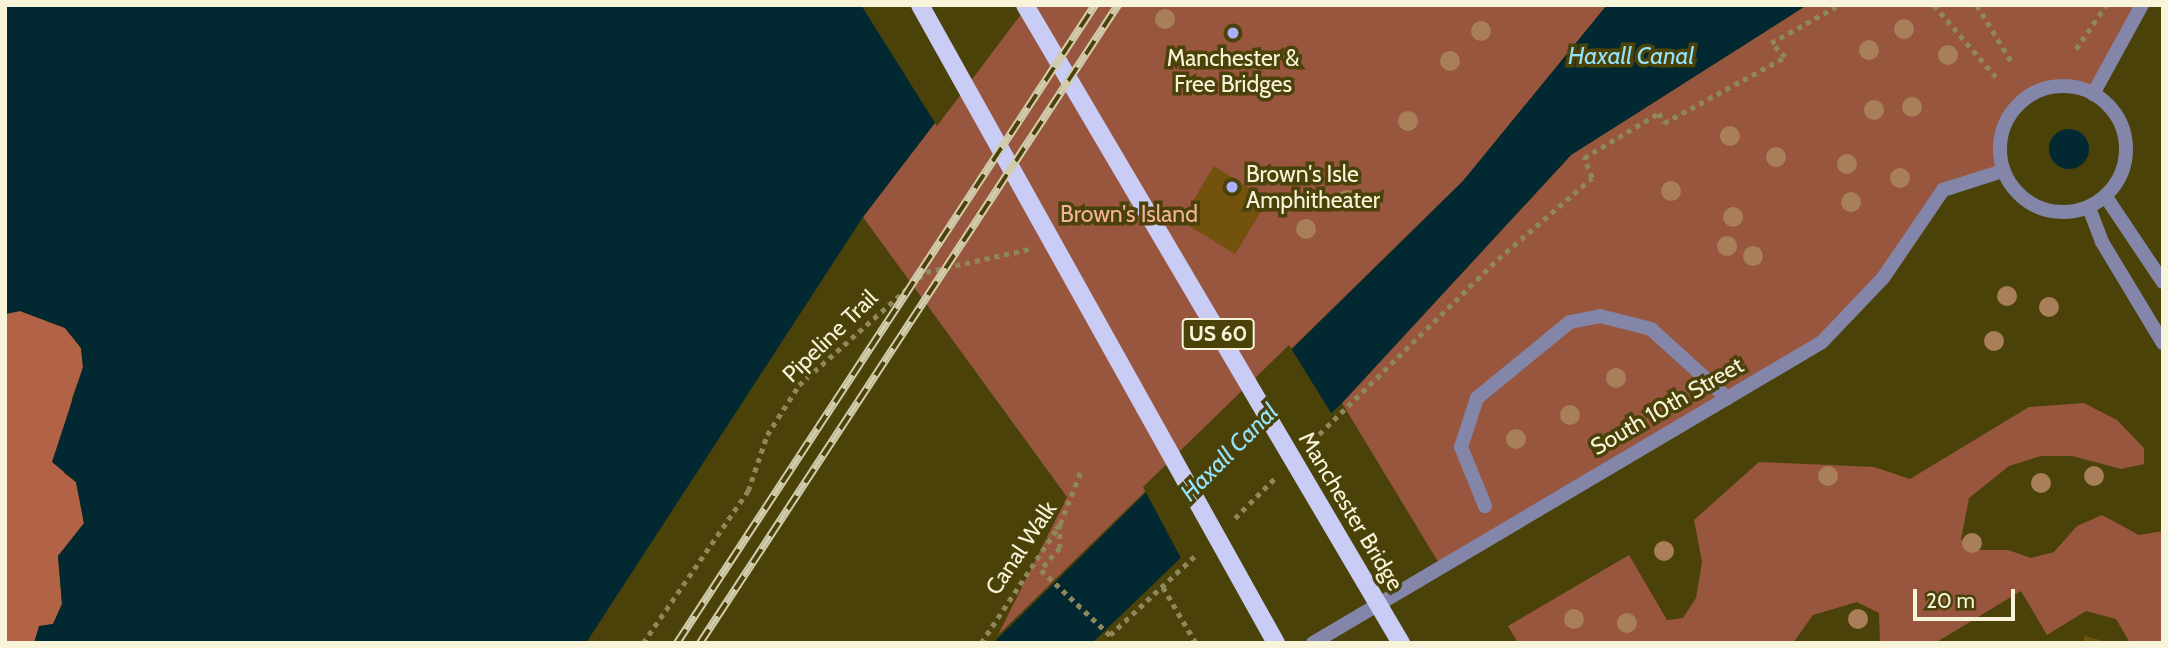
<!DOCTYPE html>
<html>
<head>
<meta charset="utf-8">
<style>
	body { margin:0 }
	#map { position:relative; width:2168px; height:648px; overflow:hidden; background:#4a4209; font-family:Cabin,sans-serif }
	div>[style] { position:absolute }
	.green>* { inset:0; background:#98563e }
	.forest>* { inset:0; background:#b36345 }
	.water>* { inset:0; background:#022832 }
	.round { border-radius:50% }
	.pier>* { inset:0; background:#4a4209 }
	.building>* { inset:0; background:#72520c }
	.path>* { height:4.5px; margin-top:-2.25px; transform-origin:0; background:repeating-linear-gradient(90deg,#8e885b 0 5px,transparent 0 10px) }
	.service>* { height:14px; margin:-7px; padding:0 7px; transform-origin:7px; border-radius:7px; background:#8386a8 }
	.minor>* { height:14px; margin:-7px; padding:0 7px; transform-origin:7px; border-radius:7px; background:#8386a8 }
	.tertiary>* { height:14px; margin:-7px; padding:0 7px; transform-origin:7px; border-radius:7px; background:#8386a8 }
	.tertiary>.ring { margin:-7px; padding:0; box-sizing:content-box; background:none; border:14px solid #8386a8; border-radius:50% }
	.primary>* { height:18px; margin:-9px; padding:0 9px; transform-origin:9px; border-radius:9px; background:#c9cdf6 }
	.rail>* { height:8px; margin-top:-4px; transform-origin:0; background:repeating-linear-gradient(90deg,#4a4209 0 16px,#d1ccab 0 32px); box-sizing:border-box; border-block:2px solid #d1ccab }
	.trees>* { width:20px; height:20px; margin:-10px; border-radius:50%; background:#a87f58 }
	.dots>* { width:19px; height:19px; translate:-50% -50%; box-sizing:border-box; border:4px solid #4a4209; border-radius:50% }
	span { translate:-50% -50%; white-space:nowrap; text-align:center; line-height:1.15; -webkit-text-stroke:7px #4a4209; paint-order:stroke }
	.shield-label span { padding:2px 5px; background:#4a4209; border:2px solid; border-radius:5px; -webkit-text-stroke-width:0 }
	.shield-label { font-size:21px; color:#f8f4d9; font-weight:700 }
	.poi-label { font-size:23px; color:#f8f4d9 }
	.left { translate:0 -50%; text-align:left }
	.park-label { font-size:23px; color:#f4b199 }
	.street-label { font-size:23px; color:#f8f4d9 }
	.water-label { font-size:24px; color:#93e3fd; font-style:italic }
	.frame { position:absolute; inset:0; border:7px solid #f8f4d9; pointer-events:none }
	.scale { position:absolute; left:1913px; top:589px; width:102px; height:32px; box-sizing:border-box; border:4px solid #f8f4d9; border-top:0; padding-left:9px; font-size:21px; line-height:24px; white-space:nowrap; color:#f8f4d9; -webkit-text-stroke:5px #4a4209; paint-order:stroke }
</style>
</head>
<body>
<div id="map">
	<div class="green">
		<i style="clip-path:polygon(1025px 5px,1607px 5px,1463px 181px,998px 635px,1067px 497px,863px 217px)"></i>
		<i style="clip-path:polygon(1807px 5px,2142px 5px,2093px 94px,2049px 87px,2020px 103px,2003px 130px,2003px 171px,1943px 190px,1850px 318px,1440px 565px,1342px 403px,1571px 155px)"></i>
		<i style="clip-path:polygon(2084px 403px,2117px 420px,2144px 448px,2144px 464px,2121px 469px,2072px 456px,2041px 456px,2009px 466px,1969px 498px,1961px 539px,1976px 550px,2008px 550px,2031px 558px,2054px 552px,2077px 526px,2102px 515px,2139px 535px,2163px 531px,2163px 643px,2130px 643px,2116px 619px,2086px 611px,2047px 635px,2021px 591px,1935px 643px,1880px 643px,1879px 613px,1857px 602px,1813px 615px,1793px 643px,1518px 643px,1508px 626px,1629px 555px,1667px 620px,1683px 618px,1696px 598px,1702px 562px,1694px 520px,1759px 462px,1874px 467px,1910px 479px,2029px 407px)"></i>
	</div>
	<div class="forest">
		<i style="clip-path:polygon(20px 311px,65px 328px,81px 348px,83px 368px,72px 398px,64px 473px,76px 482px,84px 524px,58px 556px,62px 604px,53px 624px,40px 626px,34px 643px,5px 643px,5px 314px)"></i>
	</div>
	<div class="water">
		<i style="clip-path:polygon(5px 5px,1025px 5px,863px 217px,586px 643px,34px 643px,39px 626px,53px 624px,62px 604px,58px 556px,84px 523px,76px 482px,52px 462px,83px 367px,81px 348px,65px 328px,20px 311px,5px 314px)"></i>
		<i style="clip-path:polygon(1607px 5px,1807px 5px,1571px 155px,1342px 403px,1092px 643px,993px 643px,1463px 181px)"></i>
		<i class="round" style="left:2049px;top:129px;width:40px;height:40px"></i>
	</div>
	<div class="pier">
		<i style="clip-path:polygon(861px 5px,1028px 5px,937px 126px)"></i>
		<i style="clip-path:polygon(1289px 345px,1333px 416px,1182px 560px,1143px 487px)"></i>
	</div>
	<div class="building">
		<i style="clip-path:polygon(1214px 166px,1268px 200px,1235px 254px,1181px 221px)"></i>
		<i style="clip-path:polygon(2085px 636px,2107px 642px,2107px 643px,2083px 643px)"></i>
	</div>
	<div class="path">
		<i style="left:1855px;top:5px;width:17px"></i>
		<i style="left:1934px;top:5px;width:95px;rotate:49.3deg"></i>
		<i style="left:1977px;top:5px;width:69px;rotate:58.6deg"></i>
		<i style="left:2076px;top:49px;width:53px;rotate:-55.7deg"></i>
		<i style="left:1312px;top:441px;width:260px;rotate:-44.4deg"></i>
		<i style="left:1498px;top:259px;width:124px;rotate:-40.8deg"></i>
		<i style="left:1592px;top:178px;width:22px;rotate:-112deg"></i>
		<i style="left:1584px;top:158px;width:87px;rotate:-31deg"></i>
		<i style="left:1659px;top:113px;width:11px;rotate:63deg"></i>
		<i style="left:1664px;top:123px;width:138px;rotate:-28.6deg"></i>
		<i style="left:1785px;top:57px;width:20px;rotate:-135deg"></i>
		<i style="left:1771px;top:43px;width:78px;rotate:-29.2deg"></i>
		<i style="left:1235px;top:518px;width:58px;rotate:-45deg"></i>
		<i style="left:1056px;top:529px;width:6px;rotate:-51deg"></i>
		<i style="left:1060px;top:524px;width:24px;rotate:90deg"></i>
		<i style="left:1060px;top:548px;width:29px;rotate:131deg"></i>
		<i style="left:1041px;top:570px;width:95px;rotate:43.3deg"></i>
		<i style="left:1110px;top:635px;width:120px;rotate:-43deg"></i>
		<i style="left:1163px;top:587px;width:65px;rotate:59.5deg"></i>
		<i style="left:643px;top:643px;width:185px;rotate:-55.4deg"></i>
		<i style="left:748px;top:491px;width:59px;rotate:-71.3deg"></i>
		<i style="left:767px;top:435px;width:59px;rotate:-57.4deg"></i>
		<i style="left:799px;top:385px;width:170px;rotate:-41.7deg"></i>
		<i style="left:926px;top:272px;width:106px;rotate:-12.6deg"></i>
		<i style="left:981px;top:643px;width:143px;rotate:-56.4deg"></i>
		<i style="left:1060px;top:524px;width:58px;rotate:-68.7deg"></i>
	</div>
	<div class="service">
		<i style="left:1485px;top:506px;width:64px;rotate:-112.1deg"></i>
		<i style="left:1461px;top:447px;width:52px;rotate:-71.9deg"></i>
		<i style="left:1477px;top:398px;width:120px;rotate:-39.3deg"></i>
		<i style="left:1570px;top:322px;width:31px;rotate:-11deg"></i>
		<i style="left:1600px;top:316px;width:53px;rotate:14.3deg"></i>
		<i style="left:1651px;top:329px;width:103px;rotate:42.2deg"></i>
	</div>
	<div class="minor">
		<i style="left:2089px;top:208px;width:36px;rotate:69deg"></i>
		<i style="left:2102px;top:242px;width:118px;rotate:58.9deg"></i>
		<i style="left:1313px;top:643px;width:591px;rotate:-30.6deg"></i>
		<i style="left:1822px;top:342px;width:88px;rotate:-46.4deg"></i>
		<i style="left:1883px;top:278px;width:107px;rotate:-55.7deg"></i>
		<i style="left:1943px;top:190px;width:63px;rotate:-17.6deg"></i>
	</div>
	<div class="tertiary">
		<i class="ring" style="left:2000px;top:86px;width:112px;height:112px"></i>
		<i style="left:2093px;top:94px;width:102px;rotate:-61.2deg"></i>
		<i style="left:2106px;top:197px;width:102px;rotate:56.2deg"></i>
	</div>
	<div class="primary">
		<i style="left:920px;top:5px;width:731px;rotate:60.84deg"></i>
		<i style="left:1025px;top:5px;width:741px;rotate:59.49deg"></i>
	</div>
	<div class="rail">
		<i style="left:677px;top:643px;width:763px;rotate:-56.77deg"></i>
		<i style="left:700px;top:643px;width:763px;rotate:-56.77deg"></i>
	</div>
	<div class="trees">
		<i style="left:1165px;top:19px"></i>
		<i style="left:1904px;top:29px"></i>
		<i style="left:1481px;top:31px"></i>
		<i style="left:1869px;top:50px"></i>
		<i style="left:1948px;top:55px"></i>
		<i style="left:1450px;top:61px"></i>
		<i style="left:1912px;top:107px"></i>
		<i style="left:1874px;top:110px"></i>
		<i style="left:1408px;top:121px"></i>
		<i style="left:1730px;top:136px"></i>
		<i style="left:1776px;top:157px"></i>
		<i style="left:1847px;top:164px"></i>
		<i style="left:1900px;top:178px"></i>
		<i style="left:1671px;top:191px"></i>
		<i style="left:1347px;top:200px"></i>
		<i style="left:1851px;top:202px"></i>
		<i style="left:1733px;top:217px"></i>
		<i style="left:1306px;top:229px"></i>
		<i style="left:1727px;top:246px"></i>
		<i style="left:1753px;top:256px"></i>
		<i style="left:2007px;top:296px"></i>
		<i style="left:2049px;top:307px"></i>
		<i style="left:1994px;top:341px"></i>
		<i style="left:1616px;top:378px"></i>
		<i style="left:1570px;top:415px"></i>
		<i style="left:1516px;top:439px"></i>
		<i style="left:1828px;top:476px"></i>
		<i style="left:2094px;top:476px"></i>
		<i style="left:2041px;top:483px"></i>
		<i style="left:1972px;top:543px"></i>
		<i style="left:1664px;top:551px"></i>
		<i style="left:1574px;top:619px"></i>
		<i style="left:1858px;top:619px"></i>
		<i style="left:1627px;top:623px"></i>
	</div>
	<div class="dots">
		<i style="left:1233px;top:33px;background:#abaffb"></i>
		<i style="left:1232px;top:187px;background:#abaffb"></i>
	</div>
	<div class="shield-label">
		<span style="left:1218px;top:334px">US 60</span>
	</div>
	<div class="poi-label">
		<span style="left:1233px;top:71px">Manchester &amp;<br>Free Bridges</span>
		<span class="left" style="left:1246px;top:187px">Brown's Isle<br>Amphitheater</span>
	</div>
	<div class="park-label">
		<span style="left:1129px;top:214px">Brown's Island</span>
	</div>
	<div class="street-label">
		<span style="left:830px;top:336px;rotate:-44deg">Pipeline Trail</span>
		<span style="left:1667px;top:406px;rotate:-30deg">South 10th Street</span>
		<span style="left:1351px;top:511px;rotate:59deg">Manchester Bridge</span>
		<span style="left:1021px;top:548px;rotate:-56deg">Canal Walk</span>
	</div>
	<div class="water-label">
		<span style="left:1631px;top:56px">Haxall Canal</span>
		<span style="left:1229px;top:452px;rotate:-45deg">Haxall Canal</span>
	</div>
	<div class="frame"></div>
	<div class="scale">20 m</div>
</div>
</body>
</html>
